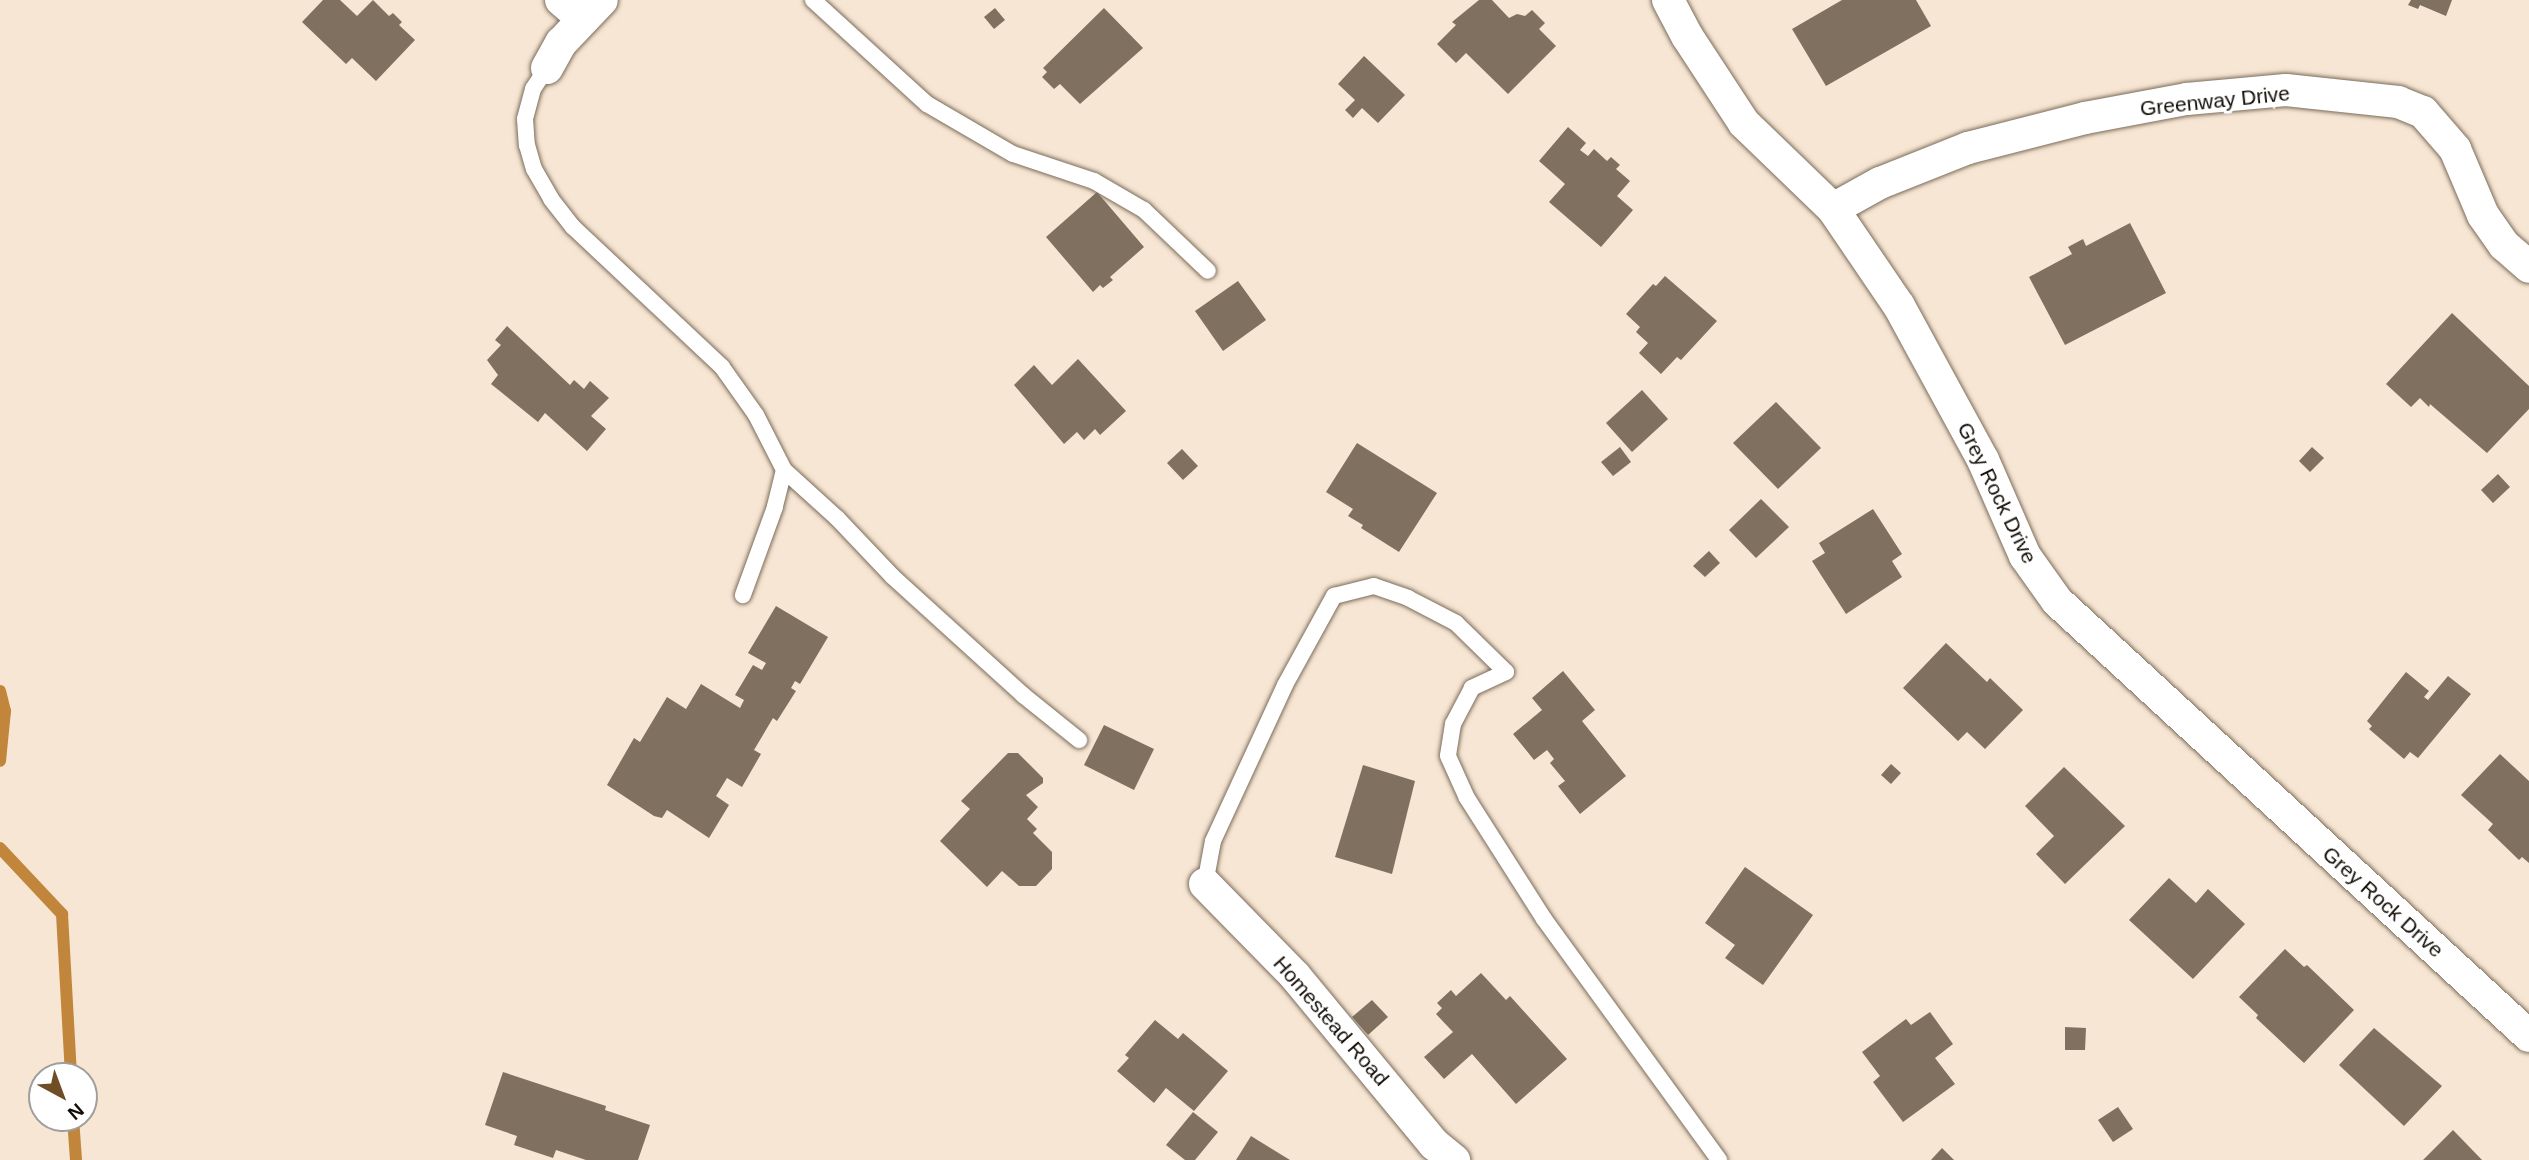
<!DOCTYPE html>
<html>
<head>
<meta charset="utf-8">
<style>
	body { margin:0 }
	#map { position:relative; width:2529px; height:1160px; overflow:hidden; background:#f7e6d3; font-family:Arial,sans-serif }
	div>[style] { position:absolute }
	.stream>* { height:12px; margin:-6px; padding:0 6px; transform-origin:6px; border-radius:6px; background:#c1863b }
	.building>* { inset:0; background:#7f705f }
	.roads { filter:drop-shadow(0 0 2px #7b6c5b) drop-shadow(0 0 2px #7b6c5b) }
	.service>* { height:16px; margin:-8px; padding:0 8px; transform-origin:8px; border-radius:8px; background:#fff }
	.minor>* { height:32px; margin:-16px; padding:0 16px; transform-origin:16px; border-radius:16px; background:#fff }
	span { translate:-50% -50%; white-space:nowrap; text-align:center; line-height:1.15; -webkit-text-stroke:6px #fff; paint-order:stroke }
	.street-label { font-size:21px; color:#120d07 }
	.north { position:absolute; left:28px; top:1062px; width:70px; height:70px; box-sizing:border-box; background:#fff; border:2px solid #a09e9c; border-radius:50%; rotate:139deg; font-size:19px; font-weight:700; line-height:28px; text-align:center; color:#120d07 }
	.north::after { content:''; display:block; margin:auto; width:24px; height:32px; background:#6f4e25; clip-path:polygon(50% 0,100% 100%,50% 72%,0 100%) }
</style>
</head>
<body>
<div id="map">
	<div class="stream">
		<i style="left:0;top:691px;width:21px;rotate:76deg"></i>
		<i style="left:5px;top:711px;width:50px;rotate:95.7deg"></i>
		<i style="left:0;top:848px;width:91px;rotate:46.8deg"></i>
		<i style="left:62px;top:914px;width:162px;rotate:86.8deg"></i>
		<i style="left:73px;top:1118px;width:42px;rotate:85.9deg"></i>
	</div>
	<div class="building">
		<i style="clip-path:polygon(323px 0,340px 0,357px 16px,373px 0,389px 16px,393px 13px,402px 22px,399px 25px,415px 40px,376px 81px,352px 58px,346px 64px,302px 22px)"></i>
		<i style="clip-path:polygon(1479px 0,1492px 0,1509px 18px,1517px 14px,1525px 16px,1532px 10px,1545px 23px,1539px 29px,1556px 46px,1508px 94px,1466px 53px,1456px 63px,1437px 44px,1456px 25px,1452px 22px)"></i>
		<i style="clip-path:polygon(1842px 0,1916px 0,1931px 26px,1826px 86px,1792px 29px)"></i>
		<i style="clip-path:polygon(2411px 0,2452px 0,2446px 16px,2420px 5px,2418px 9px,2408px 5px)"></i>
		<i style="clip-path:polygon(995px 8px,1005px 20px,994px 29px,984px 17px)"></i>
		<i style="clip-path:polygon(1104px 8px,1143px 48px,1080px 104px,1060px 84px,1054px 89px,1042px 77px,1047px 72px,1043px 68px)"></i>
		<i style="clip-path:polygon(1364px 56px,1405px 95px,1378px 123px,1362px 108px,1353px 118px,1345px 110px,1355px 100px,1338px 84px)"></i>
		<i style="clip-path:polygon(1568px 127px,1586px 143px,1580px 150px,1588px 156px,1594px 149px,1607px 161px,1611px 157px,1620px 165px,1616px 169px,1630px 181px,1617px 196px,1633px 210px,1601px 247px,1549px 202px,1565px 184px,1539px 161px)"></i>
		<i style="clip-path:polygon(1097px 192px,1144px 247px,1110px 277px,1113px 280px,1103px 288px,1100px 285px,1093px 292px,1046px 237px)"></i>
		<i style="clip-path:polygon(2130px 223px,2166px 293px,2065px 345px,2029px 277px,2072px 254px,2068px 247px,2083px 239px,2086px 246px)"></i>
		<i style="clip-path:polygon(1665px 276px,1717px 321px,1681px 360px,1677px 357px,1661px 374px,1639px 353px,1648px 343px,1636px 332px,1640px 327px,1626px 314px,1653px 284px,1656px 286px)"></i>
		<i style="clip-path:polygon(1238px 281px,1266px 320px,1223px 351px,1195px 311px)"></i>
		<i style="clip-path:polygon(2452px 313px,2529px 386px,2529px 409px,2487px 453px,2430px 404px,2429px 407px,2420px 398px,2411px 407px,2386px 384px)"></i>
		<i style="clip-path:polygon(507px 326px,570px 385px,574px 380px,584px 389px,590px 381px,609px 398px,591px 416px,606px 429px,587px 451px,545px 413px,538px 422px,491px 384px,498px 375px,487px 360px,501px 345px,495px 340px)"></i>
		<i style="clip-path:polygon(1078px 359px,1126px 411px,1100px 435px,1095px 429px,1084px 440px,1077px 432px,1064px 444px,1014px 385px,1034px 365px,1052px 385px)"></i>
		<i style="clip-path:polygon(1642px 390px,1668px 419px,1632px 452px,1606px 423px)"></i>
		<i style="clip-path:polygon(1776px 402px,1821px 448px,1778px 489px,1733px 443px)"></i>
		<i style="clip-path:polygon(1357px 443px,1437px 493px,1399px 552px,1361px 528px,1363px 525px,1348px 516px,1353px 509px,1326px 492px)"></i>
		<i style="clip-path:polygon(1620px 447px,1631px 462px,1613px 476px,1601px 462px)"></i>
		<i style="clip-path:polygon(2312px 447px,2324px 458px,2310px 472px,2299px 461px)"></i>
		<i style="clip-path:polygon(1182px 449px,1198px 466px,1183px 480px,1167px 463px)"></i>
		<i style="clip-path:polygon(2498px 474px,2510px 487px,2493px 503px,2481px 490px)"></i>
		<i style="clip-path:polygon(1761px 499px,1789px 527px,1756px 558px,1729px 530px)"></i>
		<i style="clip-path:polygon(1873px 509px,1902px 554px,1892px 561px,1902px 577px,1846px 614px,1812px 561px,1825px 553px,1819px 543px)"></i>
		<i style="clip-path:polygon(1709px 551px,1720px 563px,1705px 577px,1693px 566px)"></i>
		<i style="clip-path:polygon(776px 606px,828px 637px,800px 684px,795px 681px,791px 688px,796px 691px,777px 721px,773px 718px,754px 750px,761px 754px,742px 787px,727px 778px,716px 796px,729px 805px,709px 838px,667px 810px,662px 818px,654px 816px,607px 785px,634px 738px,640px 742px,667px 697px,686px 709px,701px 684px,740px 708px,744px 700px,735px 695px,753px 665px,762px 670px,766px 663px,748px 653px)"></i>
		<i style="clip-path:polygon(1946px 643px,1987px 682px,1990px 678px,2023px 710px,1985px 749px,1967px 732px,1958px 741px,1903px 688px)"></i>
		<i style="clip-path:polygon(1563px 671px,1595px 710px,1582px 721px,1626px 776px,1580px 814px,1558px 786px,1565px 781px,1550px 763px,1554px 759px,1547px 750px,1534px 760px,1513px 734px,1542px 710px,1532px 698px)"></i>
		<i style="clip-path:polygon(2406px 672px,2429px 691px,2424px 697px,2428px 700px,2448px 676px,2471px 694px,2418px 758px,2410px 752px,2404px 759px,2369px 729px,2372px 726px,2367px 721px)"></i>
		<i style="clip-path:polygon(1104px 725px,1154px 749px,1134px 790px,1084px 765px)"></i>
		<i style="clip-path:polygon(1008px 753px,1018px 753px,1043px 778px,1043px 783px,1026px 795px,1038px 807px,1027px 819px,1037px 829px,1033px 833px,1052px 852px,1052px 869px,1036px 886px,1019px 886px,1002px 871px,987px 887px,940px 841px,970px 809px,961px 801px)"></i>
		<i style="clip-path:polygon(2500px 754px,2529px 781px,2529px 863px,2522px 857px,2519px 860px,2488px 830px,2493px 824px,2461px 795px)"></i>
		<i style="clip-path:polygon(1891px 764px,1901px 773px,1891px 784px,1881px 775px)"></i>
		<i style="clip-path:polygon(1363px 765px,1415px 781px,1392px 874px,1335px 857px)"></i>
		<i style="clip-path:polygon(2064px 767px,2125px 826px,2065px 884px,2036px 854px,2054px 836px,2025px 806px)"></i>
		<i style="clip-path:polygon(1745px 867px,1813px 915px,1763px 985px,1725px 958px,1735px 945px,1705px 923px)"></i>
		<i style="clip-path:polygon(2169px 878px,2196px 903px,2208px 889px,2245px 924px,2193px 979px,2129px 920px)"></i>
		<i style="clip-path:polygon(2285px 949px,2304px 967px,2307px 965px,2354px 1010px,2304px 1063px,2256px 1018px,2258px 1015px,2239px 997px)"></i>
		<i style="clip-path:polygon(1481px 973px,1506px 1000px,1510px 996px,1567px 1059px,1516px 1104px,1472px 1054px,1444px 1079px,1424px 1057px,1453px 1032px,1436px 1014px,1442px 1008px,1437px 1003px,1451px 990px,1456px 996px)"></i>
		<i style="clip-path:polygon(1372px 1000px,1388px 1017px,1368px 1035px,1352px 1017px)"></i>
		<i style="clip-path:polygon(1930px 1012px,1953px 1044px,1935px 1058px,1955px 1084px,1903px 1122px,1873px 1082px,1880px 1076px,1862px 1052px,1906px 1019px,1911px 1025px)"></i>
		<i style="clip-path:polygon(1155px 1020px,1178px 1039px,1183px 1033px,1228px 1071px,1194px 1111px,1166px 1088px,1154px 1103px,1117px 1071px,1129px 1058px,1125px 1055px)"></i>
		<i style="clip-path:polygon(2065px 1027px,2086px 1028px,2085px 1050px,2065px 1050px)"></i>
		<i style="clip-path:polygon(2374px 1028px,2442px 1086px,2404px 1126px,2339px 1065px)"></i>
		<i style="clip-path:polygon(503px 1072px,606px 1106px,605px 1110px,650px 1125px,638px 1160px,586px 1160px,556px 1150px,553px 1158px,514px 1145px,517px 1136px,485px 1125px)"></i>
		<i style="clip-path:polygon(2118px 1107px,2133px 1129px,2113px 1142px,2098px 1120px)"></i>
		<i style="clip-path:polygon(1193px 1112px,1218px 1132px,1195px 1160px,1185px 1160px,1166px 1145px)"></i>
		<i style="clip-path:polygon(2453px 1130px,2482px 1160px,2423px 1160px)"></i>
		<i style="clip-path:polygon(1251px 1136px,1290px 1160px,1236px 1160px)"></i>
		<i style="clip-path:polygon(1942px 1148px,1954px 1160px,1931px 1160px)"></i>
	</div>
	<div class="roads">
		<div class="service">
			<i style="left:813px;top:0;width:154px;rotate:42.4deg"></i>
			<i style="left:927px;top:104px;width:99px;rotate:30.2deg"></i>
			<i style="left:1013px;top:154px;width:85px;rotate:18.4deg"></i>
			<i style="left:1094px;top:181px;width:58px;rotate:30.1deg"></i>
			<i style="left:1144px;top:210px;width:88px;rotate:43.6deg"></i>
			<i style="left:547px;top:68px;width:25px;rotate:124deg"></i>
			<i style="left:533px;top:89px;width:31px;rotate:105deg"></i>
			<i style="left:525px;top:119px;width:26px;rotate:86deg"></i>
			<i style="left:527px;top:145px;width:25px;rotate:74deg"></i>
			<i style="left:534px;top:169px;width:34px;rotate:60deg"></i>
			<i style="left:551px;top:199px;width:36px;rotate:52deg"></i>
			<i style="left:573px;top:227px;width:204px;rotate:43.2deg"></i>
			<i style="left:722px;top:367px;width:59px;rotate:54.7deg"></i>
			<i style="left:756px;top:415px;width:62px;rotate:63deg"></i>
			<i style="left:784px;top:470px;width:38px;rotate:104deg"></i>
			<i style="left:775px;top:507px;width:94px;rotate:110deg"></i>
			<i style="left:784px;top:470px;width:72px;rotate:42.2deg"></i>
			<i style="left:837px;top:518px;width:81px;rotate:46.5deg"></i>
			<i style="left:893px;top:577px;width:176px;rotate:42.2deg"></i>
			<i style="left:1023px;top:695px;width:72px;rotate:38.8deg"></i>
			<i style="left:1205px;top:884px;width:44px;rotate:-79.5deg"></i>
			<i style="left:1213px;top:841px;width:172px;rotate:-65.2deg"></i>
			<i style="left:1285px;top:685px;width:102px;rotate:-61.2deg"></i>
			<i style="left:1334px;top:596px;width:41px;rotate:-14deg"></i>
			<i style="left:1374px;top:586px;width:36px;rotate:19deg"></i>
			<i style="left:1408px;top:598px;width:54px;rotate:27.5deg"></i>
			<i style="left:1456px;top:623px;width:70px;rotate:44.4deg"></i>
			<i style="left:1506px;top:672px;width:38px;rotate:155deg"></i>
			<i style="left:1472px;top:688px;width:41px;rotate:117.8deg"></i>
			<i style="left:1453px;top:724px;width:32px;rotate:99deg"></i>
			<i style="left:1448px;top:756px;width:46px;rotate:65.7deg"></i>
			<i style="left:1467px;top:798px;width:143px;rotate:57.5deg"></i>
			<i style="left:1544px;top:919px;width:298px;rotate:54deg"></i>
		</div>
		<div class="minor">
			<i style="left:561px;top:0;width:29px;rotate:41deg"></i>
			<i style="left:1668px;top:0;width:41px;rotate:62.2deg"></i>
			<i style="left:1687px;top:36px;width:104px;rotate:56.8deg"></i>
			<i style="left:1744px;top:123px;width:124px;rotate:44deg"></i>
			<i style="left:1833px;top:209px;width:117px;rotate:55.8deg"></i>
			<i style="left:1899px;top:306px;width:175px;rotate:61.4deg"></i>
			<i style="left:1983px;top:460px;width:105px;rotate:66.4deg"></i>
			<i style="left:2025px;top:556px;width:55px;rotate:54.6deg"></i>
			<i style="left:2057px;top:601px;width:642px;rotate:42.66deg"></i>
			<i style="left:547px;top:68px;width:29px;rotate:-61deg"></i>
			<i style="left:561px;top:43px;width:59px;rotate:-46.4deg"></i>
			<i style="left:1833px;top:209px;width:54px;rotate:-29deg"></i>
			<i style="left:1880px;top:183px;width:95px;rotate:-21.7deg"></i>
			<i style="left:1968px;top:148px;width:121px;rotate:-14.4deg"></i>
			<i style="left:2085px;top:118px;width:104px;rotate:-10.6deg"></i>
			<i style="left:2187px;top:99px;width:99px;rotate:-5.2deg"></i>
			<i style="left:2286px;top:90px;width:113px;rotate:6.1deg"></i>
			<i style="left:2398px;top:102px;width:27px;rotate:22deg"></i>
			<i style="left:2423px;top:112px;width:49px;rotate:49.1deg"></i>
			<i style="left:2455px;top:149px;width:72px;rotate:67deg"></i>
			<i style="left:2483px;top:215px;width:37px;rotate:55deg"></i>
			<i style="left:2504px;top:245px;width:33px;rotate:41deg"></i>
			<i style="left:1205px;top:884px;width:129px;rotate:45.6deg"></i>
			<i style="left:1295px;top:976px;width:218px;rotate:50.4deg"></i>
			<i style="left:1434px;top:1144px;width:26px;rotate:39deg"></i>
		</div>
	</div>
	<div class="street-label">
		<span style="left:2215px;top:101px;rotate:-6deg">Greenway Drive</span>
		<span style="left:1997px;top:493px;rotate:64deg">Grey Rock Drive</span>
		<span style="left:2383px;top:902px;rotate:42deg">Grey Rock Drive</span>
		<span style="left:1331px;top:1021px;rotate:49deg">Homestead Road</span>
	</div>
	<div class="north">N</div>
</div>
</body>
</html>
